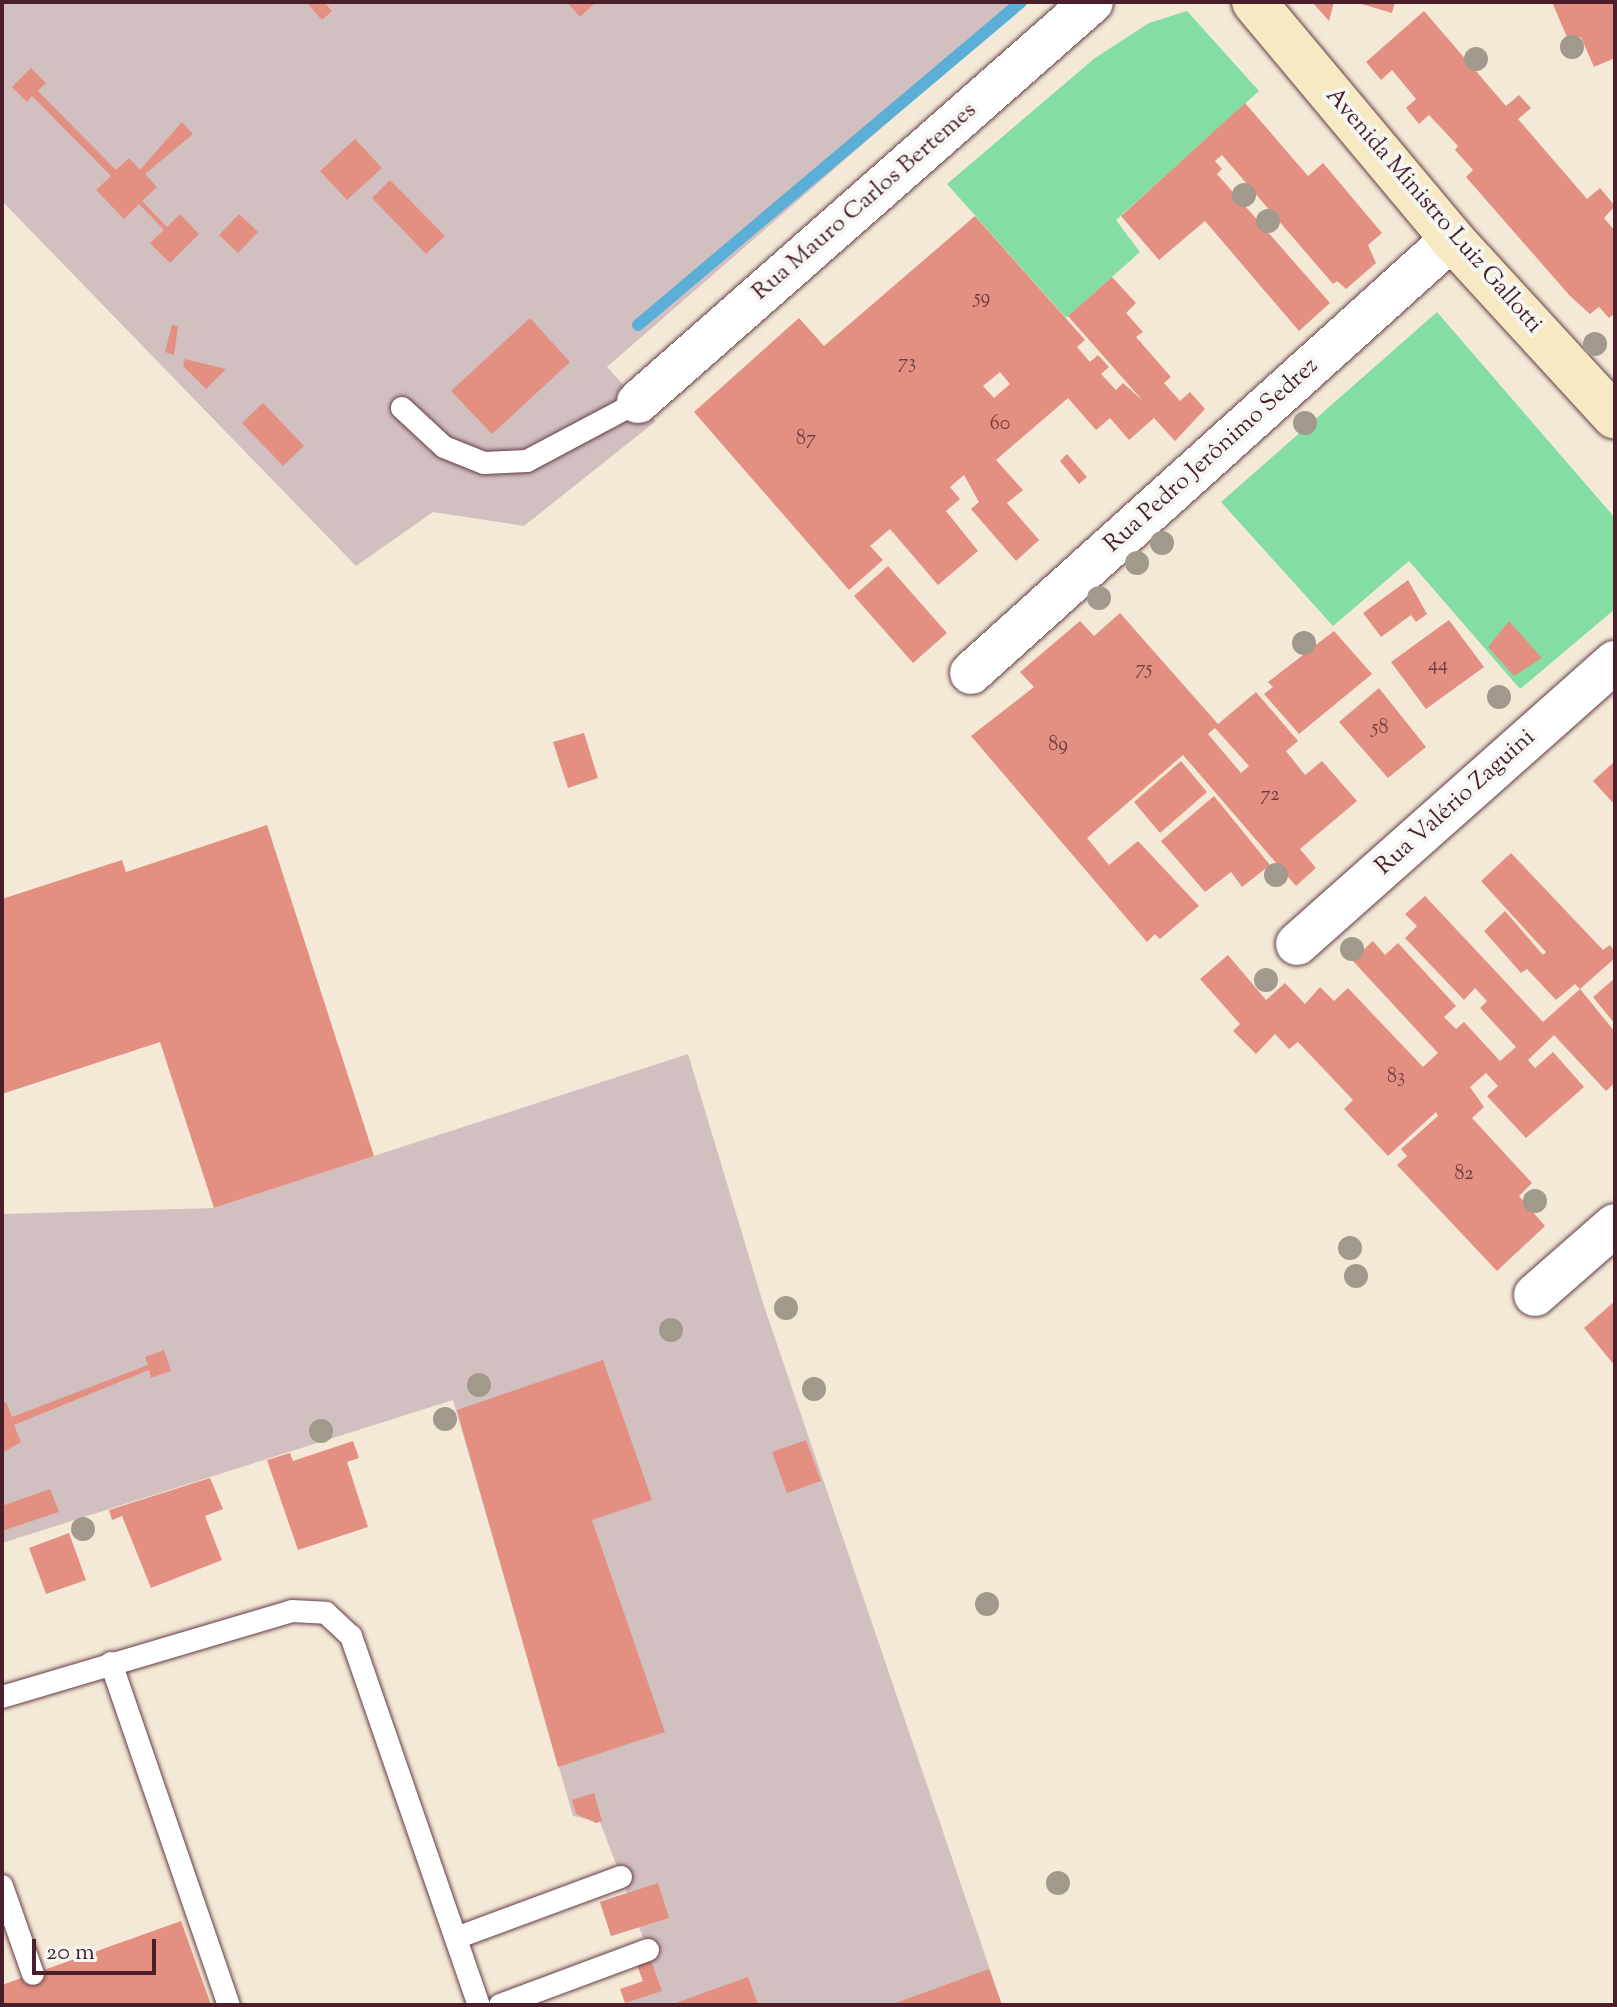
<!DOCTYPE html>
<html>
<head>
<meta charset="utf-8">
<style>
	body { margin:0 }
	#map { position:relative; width:1617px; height:2007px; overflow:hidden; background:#f4e9d7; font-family:"Sorts Mill Goudy",serif }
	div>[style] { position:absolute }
	.industrial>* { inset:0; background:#d2bfc0 }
	.green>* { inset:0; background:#84dea4 }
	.stream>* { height:12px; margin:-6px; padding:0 6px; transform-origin:6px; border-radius:6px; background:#5baed6 }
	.building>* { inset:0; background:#e39083 }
	.roads { filter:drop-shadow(0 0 2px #643d45) drop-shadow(0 0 2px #643d45) }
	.lane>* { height:22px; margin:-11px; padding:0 11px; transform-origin:11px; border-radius:11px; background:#fff }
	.street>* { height:42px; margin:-21px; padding:0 21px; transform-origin:21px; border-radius:21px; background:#fff }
	.secondary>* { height:44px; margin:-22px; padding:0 22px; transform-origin:22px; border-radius:22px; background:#f6e9c3 }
	.trees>* { width:24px; height:24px; margin:-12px; border-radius:50%; background:#a0998c }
	span { translate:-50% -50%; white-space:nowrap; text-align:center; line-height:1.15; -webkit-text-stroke:8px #f6f6f2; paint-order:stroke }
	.number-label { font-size:20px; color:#703b41 }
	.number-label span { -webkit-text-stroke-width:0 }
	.street-label { font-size:24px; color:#4a1f2b }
	.frame { position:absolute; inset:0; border:4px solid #4a1f2b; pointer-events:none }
	.scale { position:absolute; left:32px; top:1939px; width:124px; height:36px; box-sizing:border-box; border:4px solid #4a1f2b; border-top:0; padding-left:10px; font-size:24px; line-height:28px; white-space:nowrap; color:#4a1f2b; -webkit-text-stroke:6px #f6f6f2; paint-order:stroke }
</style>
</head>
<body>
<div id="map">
	<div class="industrial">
		<i style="clip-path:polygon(2px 2px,1026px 2px,607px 367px,656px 421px,524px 526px,433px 512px,356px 566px,2px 201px)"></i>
		<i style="clip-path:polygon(688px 1054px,763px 1303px,1002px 2005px,625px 2005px,643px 1981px,636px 1962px,648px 1950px,639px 1927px,611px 1936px,600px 1902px,627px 1893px,600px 1822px,573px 1816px,453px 1400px,2px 1543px,2px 1214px,214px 1208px)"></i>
	</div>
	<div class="green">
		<i style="clip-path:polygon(1187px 11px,1259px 91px,1116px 220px,1140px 252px,1066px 318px,947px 184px,1095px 58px,1149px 23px)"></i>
		<i style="clip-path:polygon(1437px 312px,1615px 518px,1615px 609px,1520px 689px,1409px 561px,1333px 626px,1221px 502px)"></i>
	</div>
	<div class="stream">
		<i style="left:638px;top:325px;width:501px;rotate:-40.14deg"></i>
	</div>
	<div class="building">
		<i style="clip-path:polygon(306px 2px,324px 2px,332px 11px,322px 20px)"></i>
		<i style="clip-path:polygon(567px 2px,592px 2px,594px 4px,580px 17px)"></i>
		<i style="clip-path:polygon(1312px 2px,1334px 2px,1329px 21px)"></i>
		<i style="clip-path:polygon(1355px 2px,1395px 2px,1392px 13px)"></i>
		<i style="clip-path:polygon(1552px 2px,1615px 2px,1615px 58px,1594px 67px,1581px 37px,1569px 42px)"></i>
		<i style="clip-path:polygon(1424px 11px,1506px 106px,1519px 95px,1531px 108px,1518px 119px,1587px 199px,1600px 188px,1615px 206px,1604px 218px,1615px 231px,1615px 313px,1609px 318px,1599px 307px,1590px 314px,1570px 296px,1466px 177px,1473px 170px,1455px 150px,1458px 146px,1429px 115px,1419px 124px,1406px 108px,1416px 99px,1392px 70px,1381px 80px,1366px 62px)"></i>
		<i style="clip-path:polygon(31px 68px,46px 83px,38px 91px,116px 170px,129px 158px,140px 170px,182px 122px,193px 134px,145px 174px,157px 187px,142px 201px,167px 227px,180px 214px,199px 234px,170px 263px,150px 243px,164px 230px,139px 204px,124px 219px,96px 190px,111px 176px,32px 96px,27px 102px,12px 87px)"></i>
		<i style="clip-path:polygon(1245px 103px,1308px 176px,1323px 163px,1382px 233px,1368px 245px,1376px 263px,1346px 289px,1337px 281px,1333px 284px,1222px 155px,1215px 161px,1222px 169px,1217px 174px,1330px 303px,1299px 331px,1205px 221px,1159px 260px,1121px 216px)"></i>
		<i style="clip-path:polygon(355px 139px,382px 168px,347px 200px,320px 171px)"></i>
		<i style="clip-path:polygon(390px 180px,445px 236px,426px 254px,372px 198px)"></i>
		<i style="clip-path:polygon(239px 214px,258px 232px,238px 253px,219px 235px)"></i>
		<i style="clip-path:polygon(evenodd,975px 216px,1085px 340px,1077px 347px,1090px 362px,1098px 355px,1109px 367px,1101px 374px,1116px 390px,1123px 383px,1143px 401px,1068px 316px,1112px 277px,1136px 303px,1126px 313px,1143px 332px,1136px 337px,1171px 377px,1164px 383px,1180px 401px,1190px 392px,1205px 409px,1175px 441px,1154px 418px,1129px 440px,1110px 418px,1096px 430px,1068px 398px,996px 460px,1023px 490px,1007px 503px,1039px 540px,1016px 561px,971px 509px,979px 502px,964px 475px,950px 487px,960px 499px,946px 511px,978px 551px,938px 585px,890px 529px,870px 546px,883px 560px,849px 590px,694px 412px,799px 318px,824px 346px,975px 216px,1000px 372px,1010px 384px,994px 398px,983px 386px,1000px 372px)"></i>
		<i style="clip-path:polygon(530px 318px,570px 362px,492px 434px,451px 391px)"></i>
		<i style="clip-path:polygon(172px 325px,178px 326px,174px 355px,165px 352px)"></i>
		<i style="clip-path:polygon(185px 359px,226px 369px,206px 389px,183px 366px)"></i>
		<i style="clip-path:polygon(263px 403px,304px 446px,283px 466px,242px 423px)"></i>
		<i style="clip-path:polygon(1067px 454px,1087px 477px,1079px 484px,1060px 461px)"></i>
		<i style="clip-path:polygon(888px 566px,947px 633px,913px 663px,854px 596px)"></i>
		<i style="clip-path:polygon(1408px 580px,1427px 614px,1416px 622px,1411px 615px,1381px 637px,1363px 613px)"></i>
		<i style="clip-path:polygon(evenodd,1120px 613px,1218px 724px,1256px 692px,1298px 741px,1286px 751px,1305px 775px,1322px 761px,1357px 801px,1300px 849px,1316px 868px,1296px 886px,1183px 755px,1087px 838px,1109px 865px,1138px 841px,1199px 906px,1160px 939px,1155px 934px,1147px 942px,971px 736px,1034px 687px,1020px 672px,1080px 621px,1094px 636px,1120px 613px,1215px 728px,1249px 766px,1241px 773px,1208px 734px,1215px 728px)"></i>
		<i style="clip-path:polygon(1449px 620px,1484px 667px,1426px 709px,1391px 662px)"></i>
		<i style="clip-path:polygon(1509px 621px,1542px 658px,1514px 676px,1488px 647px)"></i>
		<i style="clip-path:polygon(1334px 631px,1372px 674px,1299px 734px,1264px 694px,1273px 687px,1268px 682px)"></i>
		<i style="clip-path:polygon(1379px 688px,1426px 747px,1388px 778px,1339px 722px)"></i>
		<i style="clip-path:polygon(584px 733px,598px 778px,568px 788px,553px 742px)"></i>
		<i style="clip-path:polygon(1181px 761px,1207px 792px,1160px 833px,1134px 802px)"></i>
		<i style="clip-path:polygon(1615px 761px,1615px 805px,1593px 781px)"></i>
		<i style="clip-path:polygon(1214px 796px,1270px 865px,1242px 887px,1231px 872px,1205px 892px,1161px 841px)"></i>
		<i style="clip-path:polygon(267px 825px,374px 1156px,214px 1208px,160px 1042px,2px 1094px,2px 899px,122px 860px,126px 872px)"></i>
		<i style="clip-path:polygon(1511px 853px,1603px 950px,1610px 945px,1615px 952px,1615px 958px,1580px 989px,1575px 984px,1556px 1000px,1527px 969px,1521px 973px,1484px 931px,1505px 911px,1543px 955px,1546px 952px,1481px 881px)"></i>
		<i style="clip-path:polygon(1425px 896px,1543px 1022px,1580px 989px,1615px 1032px,1615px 1083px,1606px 1091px,1554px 1035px,1528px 1060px,1535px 1068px,1553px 1052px,1584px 1087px,1526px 1138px,1487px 1096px,1498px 1086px,1486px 1073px,1470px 1087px,1484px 1107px,1472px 1118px,1532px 1183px,1519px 1196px,1545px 1226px,1497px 1271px,1397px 1165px,1407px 1156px,1401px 1149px,1438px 1116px,1436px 1112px,1388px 1156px,1344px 1109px,1353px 1100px,1298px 1042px,1289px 1049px,1275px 1034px,1256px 1054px,1233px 1031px,1240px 1024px,1200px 979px,1228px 955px,1266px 1000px,1285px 983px,1305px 1004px,1320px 987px,1334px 1001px,1348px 988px,1423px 1067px,1438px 1053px,1352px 960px,1373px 941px,1385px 955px,1398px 943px,1456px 1006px,1444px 1017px,1456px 1029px,1464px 1022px,1500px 1061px,1516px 1047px,1480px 1008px,1487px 1001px,1475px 988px,1464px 1000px,1405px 938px,1417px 926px,1405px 914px)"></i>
		<i style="clip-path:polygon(1615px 978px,1615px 1024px,1593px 997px)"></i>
		<i style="clip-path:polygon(1615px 1301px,1615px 1366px,1584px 1328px)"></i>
		<i style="clip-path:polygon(164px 1350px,171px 1371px,151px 1378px,149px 1370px,14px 1425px,21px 1442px,2px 1453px,2px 1404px,6px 1402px,12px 1417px,148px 1365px,145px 1357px)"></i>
		<i style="clip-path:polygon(603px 1360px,652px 1500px,592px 1520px,665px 1732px,558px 1767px,457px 1410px)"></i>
		<i style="clip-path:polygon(806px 1440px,821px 1481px,787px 1493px,772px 1452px)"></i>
		<i style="clip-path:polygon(353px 1441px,359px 1458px,347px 1462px,368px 1527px,298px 1550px,267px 1460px,290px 1453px,293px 1461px)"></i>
		<i style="clip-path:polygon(210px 1478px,223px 1509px,205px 1516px,222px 1560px,151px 1588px,122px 1516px,112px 1520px,109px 1510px)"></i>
		<i style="clip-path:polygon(50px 1489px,59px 1512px,2px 1531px,2px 1506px)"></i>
		<i style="clip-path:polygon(69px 1533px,86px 1580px,46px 1594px,29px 1548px)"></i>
		<i style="clip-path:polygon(594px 1793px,602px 1821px,596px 1823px,576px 1814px,572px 1800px)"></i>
		<i style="clip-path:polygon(658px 1883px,669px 1918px,611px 1936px,600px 1902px)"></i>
		<i style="clip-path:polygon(181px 1921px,211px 2005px,2px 2005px,2px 1985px)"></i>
		<i style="clip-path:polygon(650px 1958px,662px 1991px,625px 2003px,620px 1989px,643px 1981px,636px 1962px)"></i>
		<i style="clip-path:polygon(989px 1969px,1002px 2005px,890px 2005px)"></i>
		<i style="clip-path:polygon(748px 1977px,758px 2005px,670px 2005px)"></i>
	</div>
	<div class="roads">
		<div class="lane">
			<i style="left:402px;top:408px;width:57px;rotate:42.9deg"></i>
			<i style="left:444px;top:447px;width:43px;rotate:21.8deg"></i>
			<i style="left:484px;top:463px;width:43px;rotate:-2.7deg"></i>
			<i style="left:527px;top:461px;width:126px;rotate:-28deg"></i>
			<i style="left:111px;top:1663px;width:362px;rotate:71deg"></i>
			<i style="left:2px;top:1697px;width:302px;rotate:-16.5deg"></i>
			<i style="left:292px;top:1611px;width:34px;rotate:3deg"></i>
			<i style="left:326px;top:1613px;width:34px;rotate:43deg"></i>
			<i style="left:351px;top:1636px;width:391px;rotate:70.9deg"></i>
			<i style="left:2px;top:1886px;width:93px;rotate:70.6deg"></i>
			<i style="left:456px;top:1938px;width:176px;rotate:-20.3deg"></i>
			<i style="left:500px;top:2005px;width:158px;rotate:-20.4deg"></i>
		</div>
		<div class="street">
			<i style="left:638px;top:402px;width:605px;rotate:-41.38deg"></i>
			<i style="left:971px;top:673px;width:648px;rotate:-42.06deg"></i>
			<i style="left:1297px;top:944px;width:425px;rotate:-41.6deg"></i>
			<i style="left:1535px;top:1295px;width:106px;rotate:-41.2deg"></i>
		</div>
		<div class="secondary">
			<i style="left:1254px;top:2px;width:309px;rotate:50.1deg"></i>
			<i style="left:1452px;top:239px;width:241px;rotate:47.5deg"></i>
		</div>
	</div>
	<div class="trees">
		<i style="left:1572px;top:47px"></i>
		<i style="left:1476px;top:59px"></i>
		<i style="left:1244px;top:195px"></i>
		<i style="left:1268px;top:221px"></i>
		<i style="left:1595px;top:344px"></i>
		<i style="left:1305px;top:423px"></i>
		<i style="left:1162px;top:543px"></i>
		<i style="left:1137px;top:563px"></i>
		<i style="left:1099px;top:598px"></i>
		<i style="left:1304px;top:643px"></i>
		<i style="left:1499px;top:697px"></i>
		<i style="left:1276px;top:875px"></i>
		<i style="left:1352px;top:949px"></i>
		<i style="left:1266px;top:980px"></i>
		<i style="left:1535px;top:1201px"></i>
		<i style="left:1350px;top:1248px"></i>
		<i style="left:1356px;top:1276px"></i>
		<i style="left:786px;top:1308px"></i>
		<i style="left:671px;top:1330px"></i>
		<i style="left:479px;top:1385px"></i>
		<i style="left:814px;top:1389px"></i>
		<i style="left:445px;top:1419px"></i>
		<i style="left:321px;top:1431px"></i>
		<i style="left:83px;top:1529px"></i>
		<i style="left:987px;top:1604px"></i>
		<i style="left:1058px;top:1883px"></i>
	</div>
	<div class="number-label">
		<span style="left:982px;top:298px">59</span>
		<span style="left:907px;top:363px">73</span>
		<span style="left:1000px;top:424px">60</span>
		<span style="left:806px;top:439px">87</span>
		<span style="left:1438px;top:665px">44</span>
		<span style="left:1144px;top:669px">75</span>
		<span style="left:1380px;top:728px">58</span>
		<span style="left:1058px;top:745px">89</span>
		<span style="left:1270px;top:795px">72</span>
		<span style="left:1396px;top:1077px">83</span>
		<span style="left:1464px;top:1174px">82</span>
	</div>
	<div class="street-label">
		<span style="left:865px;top:202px;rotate:-41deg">Rua Mauro Carlos Bertemes</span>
		<span style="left:1433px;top:211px;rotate:49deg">Avenida Ministro Luiz Gallotti</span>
		<span style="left:1212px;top:456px;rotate:-42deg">Rua Pedro Jerônimo Sedrez</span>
		<span style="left:1456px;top:803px;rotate:-42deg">Rua Valério Zaguini</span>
	</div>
	<div class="frame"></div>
	<div class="scale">20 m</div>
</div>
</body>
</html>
